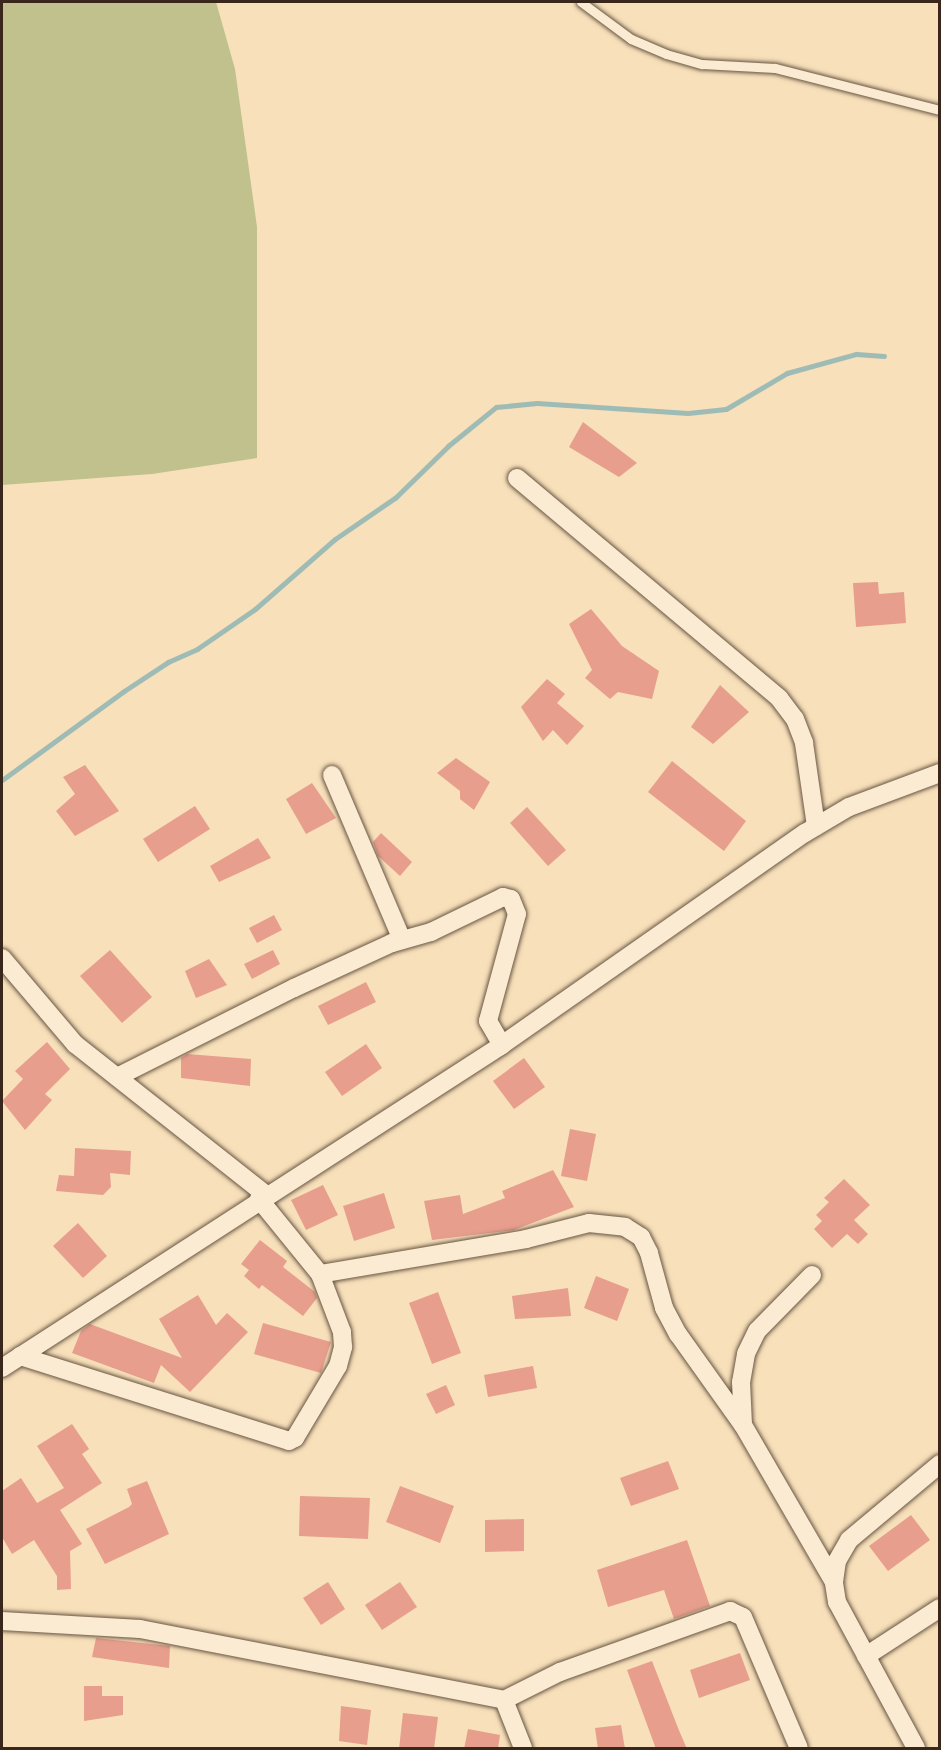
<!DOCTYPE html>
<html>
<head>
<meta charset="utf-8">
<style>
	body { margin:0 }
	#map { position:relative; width:941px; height:1750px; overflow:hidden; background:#f7e0ba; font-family:Cardo,serif }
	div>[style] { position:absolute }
	.green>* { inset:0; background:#c0c18d }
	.stream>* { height:5px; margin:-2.5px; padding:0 2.5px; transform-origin:2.5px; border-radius:2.5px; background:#9ebcb5 }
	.building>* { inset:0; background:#e89e8d }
	.roads { filter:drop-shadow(0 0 2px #695543) drop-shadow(0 0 2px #695543) }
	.service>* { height:9px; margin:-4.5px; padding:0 4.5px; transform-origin:4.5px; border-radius:4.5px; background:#faebd2 }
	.minor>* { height:18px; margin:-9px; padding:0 9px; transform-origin:9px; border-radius:9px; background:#faebd2 }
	span { translate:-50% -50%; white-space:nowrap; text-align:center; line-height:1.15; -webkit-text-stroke:4.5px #faebd2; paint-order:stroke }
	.frame { position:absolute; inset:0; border:3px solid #3a271b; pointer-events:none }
</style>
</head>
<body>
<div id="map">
	<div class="green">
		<i style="clip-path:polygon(2px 2px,216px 2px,235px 69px,257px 227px,257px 458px,152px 474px,2px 485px)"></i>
	</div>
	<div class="stream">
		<i style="left:2px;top:780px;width:151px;rotate:-36.1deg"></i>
		<i style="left:124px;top:691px;width:53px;rotate:-33.4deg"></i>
		<i style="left:168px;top:662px;width:32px;rotate:-24deg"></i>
		<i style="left:197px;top:649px;width:70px;rotate:-34.6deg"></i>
		<i style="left:255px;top:609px;width:106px;rotate:-41.2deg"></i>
		<i style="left:335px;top:539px;width:74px;rotate:-34.5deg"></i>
		<i style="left:396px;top:497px;width:73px;rotate:-44.4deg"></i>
		<i style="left:448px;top:446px;width:62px;rotate:-39.1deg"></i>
		<i style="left:496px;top:407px;width:41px;rotate:-5.6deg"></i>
		<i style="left:537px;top:403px;width:151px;rotate:3.8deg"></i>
		<i style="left:688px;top:413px;width:38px;rotate:-6deg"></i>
		<i style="left:726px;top:409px;width:71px;rotate:-30.5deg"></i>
		<i style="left:787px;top:373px;width:72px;rotate:-15.4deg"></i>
		<i style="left:856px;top:354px;width:28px;rotate:4deg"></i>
	</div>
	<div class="building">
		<i style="clip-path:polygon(583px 422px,637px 463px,619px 477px,569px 447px)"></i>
		<i style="clip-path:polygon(878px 582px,879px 594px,904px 592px,906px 623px,856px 627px,853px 583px)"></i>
		<i style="clip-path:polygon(591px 609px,622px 646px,659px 671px,652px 699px,618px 692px,610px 699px,585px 678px,592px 670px,569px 624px)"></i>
		<i style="clip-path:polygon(547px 679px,565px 694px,557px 703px,584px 726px,567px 745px,553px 730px,543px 741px,521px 707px)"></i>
		<i style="clip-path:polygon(720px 685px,749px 712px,713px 744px,691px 727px)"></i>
		<i style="clip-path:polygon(456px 758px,490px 782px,474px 810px,460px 799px,460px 791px,437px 773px)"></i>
		<i style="clip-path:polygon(672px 761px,746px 821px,724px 851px,648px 792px)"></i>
		<i style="clip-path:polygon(85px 765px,119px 811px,75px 836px,56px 811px,75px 794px,63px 777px)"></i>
		<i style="clip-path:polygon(312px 783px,336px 818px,306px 834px,286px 799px)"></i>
		<i style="clip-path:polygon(195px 806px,210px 829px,158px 862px,143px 839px)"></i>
		<i style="clip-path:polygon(527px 807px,566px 850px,548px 866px,510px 823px)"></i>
		<i style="clip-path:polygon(381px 833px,412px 862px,400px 876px,378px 856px,373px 842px)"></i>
		<i style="clip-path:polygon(258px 838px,271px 858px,219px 882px,210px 866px)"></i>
		<i style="clip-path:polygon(274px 915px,282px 930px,257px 943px,249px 928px)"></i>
		<i style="clip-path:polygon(110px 950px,152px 997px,122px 1023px,80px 976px)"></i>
		<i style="clip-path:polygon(273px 950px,280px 964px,252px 979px,244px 964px)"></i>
		<i style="clip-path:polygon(209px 959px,227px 985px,196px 998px,185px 971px)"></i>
		<i style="clip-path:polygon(366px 982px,376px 1002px,328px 1025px,318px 1006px)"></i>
		<i style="clip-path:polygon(47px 1042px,70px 1069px,45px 1094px,52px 1100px,25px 1130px,2px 1101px,23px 1079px,15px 1071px)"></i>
		<i style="clip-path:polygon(366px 1044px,382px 1068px,342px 1096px,325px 1072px)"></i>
		<i style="clip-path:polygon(187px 1054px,251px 1059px,250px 1086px,181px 1078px,181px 1058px)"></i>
		<i style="clip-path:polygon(524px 1058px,545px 1087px,514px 1109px,493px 1081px)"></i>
		<i style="clip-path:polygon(570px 1129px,596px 1134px,587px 1181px,561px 1176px)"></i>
		<i style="clip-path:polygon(75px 1148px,131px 1151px,130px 1175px,110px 1173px,111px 1187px,103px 1195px,56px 1191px,59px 1175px,74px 1176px)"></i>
		<i style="clip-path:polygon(553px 1170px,574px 1207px,514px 1230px,432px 1240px,424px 1201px,460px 1195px,463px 1214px,505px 1198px,502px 1191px)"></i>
		<i style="clip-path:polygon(844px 1179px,870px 1205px,854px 1220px,868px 1234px,858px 1244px,847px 1234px,832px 1248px,814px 1229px,822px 1221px,816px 1215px,829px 1202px,824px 1198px)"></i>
		<i style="clip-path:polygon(323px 1185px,338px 1215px,306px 1230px,291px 1200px)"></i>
		<i style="clip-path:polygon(384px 1193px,395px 1228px,354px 1241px,343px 1206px)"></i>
		<i style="clip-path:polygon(78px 1223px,107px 1256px,83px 1278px,53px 1246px)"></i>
		<i style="clip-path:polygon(260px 1240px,287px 1261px,283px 1267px,315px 1292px,317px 1298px,303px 1316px,262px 1285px,259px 1289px,244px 1276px,249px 1270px,241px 1264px)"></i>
		<i style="clip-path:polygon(596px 1276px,629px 1289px,617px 1321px,584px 1308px)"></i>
		<i style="clip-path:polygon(568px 1288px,571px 1316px,515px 1319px,512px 1296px)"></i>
		<i style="clip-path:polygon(438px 1292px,461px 1353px,432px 1364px,409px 1303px)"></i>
		<i style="clip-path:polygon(198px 1295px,216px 1325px,227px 1313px,248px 1332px,190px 1392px,161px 1365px,154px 1383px,72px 1353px,81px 1331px,90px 1324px,182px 1358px,159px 1319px)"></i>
		<i style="clip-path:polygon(263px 1323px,331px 1342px,321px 1373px,254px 1354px)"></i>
		<i style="clip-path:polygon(533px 1366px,537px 1388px,488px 1397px,484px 1375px)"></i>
		<i style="clip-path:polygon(446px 1385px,455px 1405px,436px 1414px,426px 1394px)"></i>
		<i style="clip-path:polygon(72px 1424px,89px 1449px,82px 1454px,102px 1483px,60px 1510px,82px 1544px,70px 1551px,71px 1589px,57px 1590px,57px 1576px,34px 1540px,12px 1554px,2px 1537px,2px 1491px,21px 1478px,37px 1503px,64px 1488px,37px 1446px)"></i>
		<i style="clip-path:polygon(668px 1461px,679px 1489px,631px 1506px,620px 1478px)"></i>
		<i style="clip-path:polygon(147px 1481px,169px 1534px,105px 1564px,86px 1529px,129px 1507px,132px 1504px,127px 1489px)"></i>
		<i style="clip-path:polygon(400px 1486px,454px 1506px,440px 1543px,386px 1522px)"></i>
		<i style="clip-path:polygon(300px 1496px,370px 1498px,368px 1539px,299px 1536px)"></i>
		<i style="clip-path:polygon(911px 1515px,930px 1540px,888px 1571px,869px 1546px)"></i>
		<i style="clip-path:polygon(524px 1519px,524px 1551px,485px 1552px,485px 1520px)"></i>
		<i style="clip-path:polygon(687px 1540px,710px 1606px,674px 1619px,664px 1590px,608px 1607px,597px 1570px)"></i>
		<i style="clip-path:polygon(328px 1582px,345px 1609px,321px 1625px,303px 1598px)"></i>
		<i style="clip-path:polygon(400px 1582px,417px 1607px,382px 1630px,365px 1605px)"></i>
		<i style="clip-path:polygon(96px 1638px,170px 1646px,169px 1668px,92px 1657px)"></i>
		<i style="clip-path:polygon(740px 1653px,750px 1680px,699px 1698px,690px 1670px)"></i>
		<i style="clip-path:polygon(652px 1661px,678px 1728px,687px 1749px,656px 1749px,627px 1670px)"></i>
		<i style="clip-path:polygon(84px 1686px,102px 1686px,102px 1696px,123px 1696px,123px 1715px,84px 1721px)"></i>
		<i style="clip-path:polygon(341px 1706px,371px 1710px,367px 1745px,339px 1741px)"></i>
		<i style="clip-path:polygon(403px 1713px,438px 1717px,434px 1749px,399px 1749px)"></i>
		<i style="clip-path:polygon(621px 1725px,625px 1749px,598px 1749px,595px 1728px)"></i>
		<i style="clip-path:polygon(468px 1729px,500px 1735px,498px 1749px,464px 1749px)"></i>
	</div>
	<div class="roads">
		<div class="service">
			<i style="left:581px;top:2px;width:62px;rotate:36.5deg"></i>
			<i style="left:631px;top:39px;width:38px;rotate:23deg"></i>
			<i style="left:666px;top:54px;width:37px;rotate:16deg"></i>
			<i style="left:702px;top:64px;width:73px;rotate:3.1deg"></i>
			<i style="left:775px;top:68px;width:170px;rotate:14.3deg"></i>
		</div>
		<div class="minor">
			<i style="left:517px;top:478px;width:342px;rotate:40deg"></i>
			<i style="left:779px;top:698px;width:26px;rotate:53deg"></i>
			<i style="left:795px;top:719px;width:26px;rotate:69deg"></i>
			<i style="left:804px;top:743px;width:84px;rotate:81.8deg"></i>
			<i style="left:332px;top:775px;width:179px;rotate:67deg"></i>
			<i style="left:2px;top:958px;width:113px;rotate:49.7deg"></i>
			<i style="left:75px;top:1044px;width:243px;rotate:38.3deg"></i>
			<i style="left:117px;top:1077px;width:198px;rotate:-26.7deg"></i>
			<i style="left:294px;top:988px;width:108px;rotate:-24.7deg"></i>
			<i style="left:392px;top:943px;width:41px;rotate:-15.8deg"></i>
			<i style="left:431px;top:932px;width:80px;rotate:-25.9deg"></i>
			<i style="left:503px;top:897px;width:8px;rotate:14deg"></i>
			<i style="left:511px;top:899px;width:16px;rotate:68deg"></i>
			<i style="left:517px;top:914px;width:111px;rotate:105.2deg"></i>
			<i style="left:488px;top:1021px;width:28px;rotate:60deg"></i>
			<i style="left:259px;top:1199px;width:97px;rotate:50.9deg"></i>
			<i style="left:320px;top:1274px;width:209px;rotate:-9.6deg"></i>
			<i style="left:526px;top:1239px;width:65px;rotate:-14.3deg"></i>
			<i style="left:589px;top:1223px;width:36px;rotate:6deg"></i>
			<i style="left:625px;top:1227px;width:19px;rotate:32deg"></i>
			<i style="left:641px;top:1237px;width:18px;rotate:63deg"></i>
			<i style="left:649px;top:1253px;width:57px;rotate:74.7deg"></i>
			<i style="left:664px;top:1308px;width:30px;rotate:62deg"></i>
			<i style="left:678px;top:1334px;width:112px;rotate:54.5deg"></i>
			<i style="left:812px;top:1275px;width:78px;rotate:134.5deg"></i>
			<i style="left:757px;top:1331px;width:25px;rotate:116deg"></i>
			<i style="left:746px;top:1354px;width:28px;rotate:100deg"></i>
			<i style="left:741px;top:1382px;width:43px;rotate:87.3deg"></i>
			<i style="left:743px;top:1425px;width:181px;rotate:59.9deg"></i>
			<i style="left:20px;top:1356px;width:282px;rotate:17.5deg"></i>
			<i style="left:289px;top:1441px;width:7px;rotate:-27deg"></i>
			<i style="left:295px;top:1438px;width:84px;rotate:-59.2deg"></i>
			<i style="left:338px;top:1366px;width:20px;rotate:-75deg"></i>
			<i style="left:343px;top:1347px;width:15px;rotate:-94deg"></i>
			<i style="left:342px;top:1332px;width:62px;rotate:-110.8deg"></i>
			<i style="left:2px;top:1368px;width:592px;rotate:-32.86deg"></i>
			<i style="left:499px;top:1047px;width:373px;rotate:-35deg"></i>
			<i style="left:805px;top:833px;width:51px;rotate:-30.6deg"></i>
			<i style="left:849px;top:807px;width:97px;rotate:-20.5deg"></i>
			<i style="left:2px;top:1621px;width:138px;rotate:3.3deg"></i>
			<i style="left:140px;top:1629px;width:371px;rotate:11deg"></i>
			<i style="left:504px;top:1700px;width:52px;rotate:68.4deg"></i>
			<i style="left:866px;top:1656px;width:88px;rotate:-33deg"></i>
			<i style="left:504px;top:1700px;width:63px;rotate:-26.6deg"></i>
			<i style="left:560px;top:1672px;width:181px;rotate:-19.7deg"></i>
			<i style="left:730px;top:1611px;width:14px;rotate:25deg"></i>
			<i style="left:743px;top:1617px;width:142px;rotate:66.9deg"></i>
			<i style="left:916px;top:1748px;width:166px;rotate:-118.4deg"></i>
			<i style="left:837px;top:1602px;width:20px;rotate:-99deg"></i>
			<i style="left:834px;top:1582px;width:21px;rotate:-82deg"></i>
			<i style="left:837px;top:1561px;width:24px;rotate:-60deg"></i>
			<i style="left:849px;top:1540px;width:119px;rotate:-39.9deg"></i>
		</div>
	</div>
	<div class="frame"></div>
</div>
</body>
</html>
